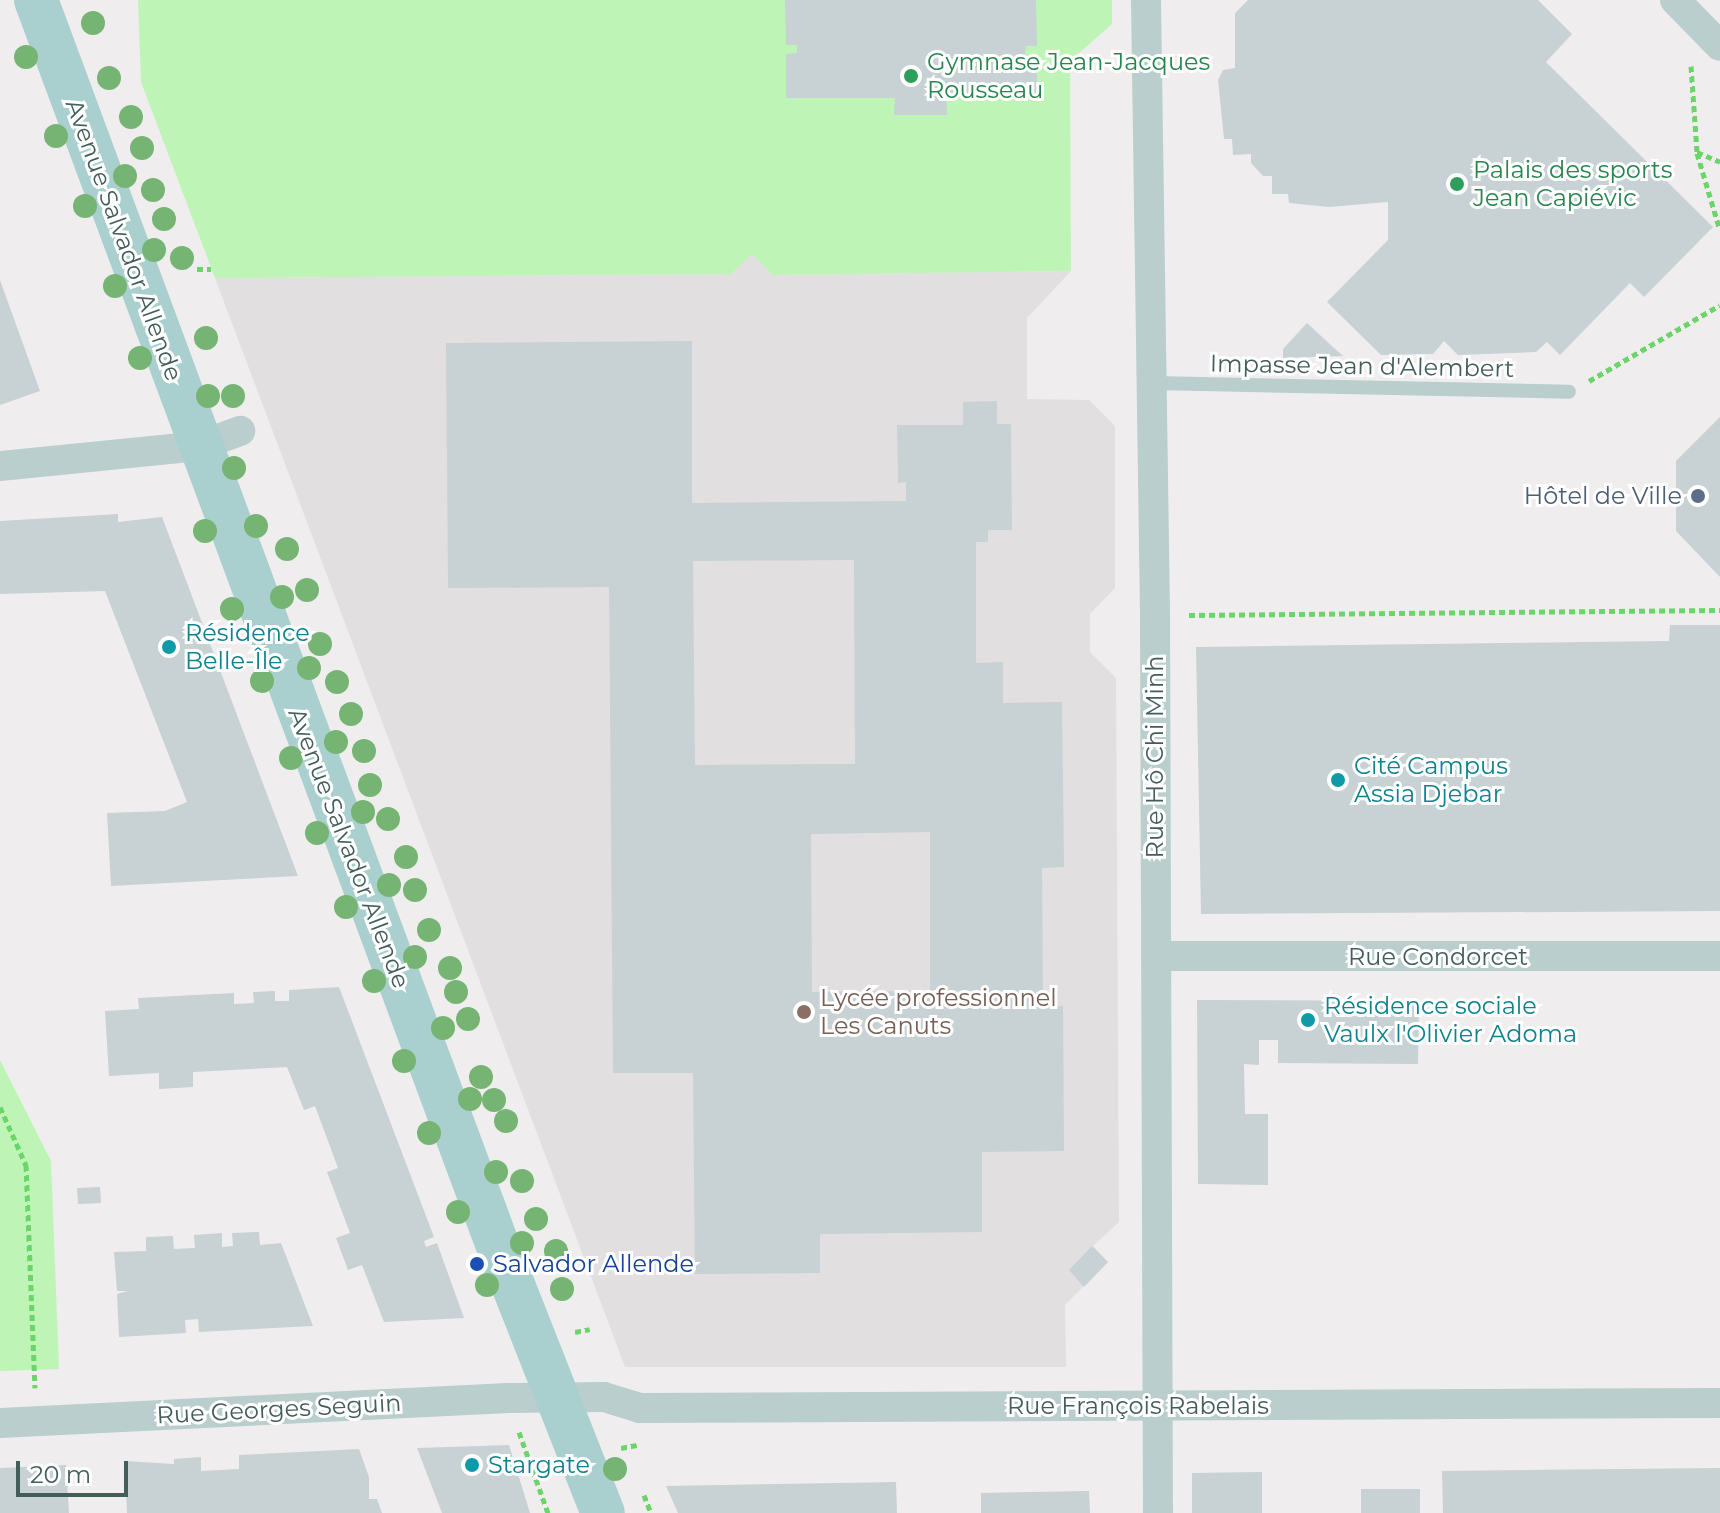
<!DOCTYPE html>
<html>
<head>
<meta charset="utf-8">
<style>
	body { margin:0 }
	#map { position:relative; width:1720px; height:1513px; overflow:hidden; background:#f0edef; font-family:Montserrat,sans-serif }
	div>[style] { position:absolute }
	.education>* { inset:0; background:#e1dfe0 }
	.green>* { inset:0; background:#bef4b5 }
	.building>* { inset:0; background:#c8d1d3 }
	.path>* { height:5px; margin-top:-2.5px; transform-origin:0; background:repeating-linear-gradient(90deg,#6cd56a 0 6px,transparent 0 10px) }
	.lane>* { height:14px; margin:-7px; padding:0 7px; transform-origin:7px; border-radius:7px; background:#b9cecd }
	.street>* { height:30px; margin:-15px; padding:0 15px; transform-origin:15px; border-radius:15px; background:#b9cecd }
	.primary>* { height:44px; margin:-22px; padding:0 22px; transform-origin:22px; border-radius:22px; background:#a9d0ce }
	.trees>* { width:24px; height:24px; margin:-12px; border-radius:50%; background:#75b472 }
	.dots>* { width:22px; height:22px; translate:-50% -50%; box-sizing:border-box; border:4px solid #fff; border-radius:50% }
	span { translate:-50% -50%; white-space:nowrap; text-align:center; line-height:1.15; -webkit-text-stroke:6px #fff; paint-order:stroke }
	.leisure-label { font-size:24px; color:#27864d }
	.left { translate:0 -50%; text-align:left }
	.street-label { font-size:24px; color:#435d5b }
	.service-label { font-size:24px; color:#4e5e75 }
	.right { translate:-100% -50%; text-align:right }
	.culture-label { font-size:24px; color:#0d838f }
	.education-label { font-size:24px; color:#785e54 }
	.transit-label { font-size:24px; color:#164399 }
	.scale { position:absolute; left:16px; top:1461px; width:112px; height:36px; box-sizing:border-box; border:4px solid #435d5b; border-top:0; padding-left:10px; font-size:24px; line-height:28px; white-space:nowrap; color:#435d5b; -webkit-text-stroke:6px #fff; paint-order:stroke }
</style>
</head>
<body>
<div id="map">
	<div class="education">
		<i style="clip-path:polygon(752px 253px,773px 275px,1071px 271px,1027px 318px,1027px 399px,1089px 400px,1115px 426px,1115px 588px,1090px 614px,1090px 652px,1116px 678px,1119px 1222px,1093px 1246px,1108px 1262px,1065px 1305px,1066px 1367px,625px 1367px,215px 278px,731px 274px)"></i>
	</div>
	<div class="green">
		<i style="clip-path:polygon(138px 0,1112px 0,1112px 24px,1070px 61px,1071px 271px,773px 275px,752px 254px,731px 274px,215px 278px,141px 82px)"></i>
		<i style="clip-path:polygon(0 1060px,51px 1161px,59px 1369px,0 1371px)"></i>
	</div>
	<div class="building">
		<i style="clip-path:polygon(785px 0,1036px 0,1037px 46px,1026px 46px,1025px 55px,1037px 55px,1037px 97px,947px 98px,947px 115px,894px 115px,895px 98px,786px 98px,786px 54px,797px 53px,797px 45px,786px 45px)"></i>
		<i style="clip-path:polygon(1248px 0,1538px 0,1572px 34px,1546px 62px,1713px 227px,1644px 297px,1630px 283px,1560px 355px,1547px 342px,1536px 352px,1458px 355px,1444px 341px,1433px 354px,1381px 355px,1327px 302px,1388px 240px,1388px 202px,1329px 207px,1289px 203px,1288px 194px,1272px 194px,1272px 176px,1263px 176px,1251px 163px,1251px 154px,1233px 155px,1232px 139px,1224px 139px,1218px 80px,1223px 70px,1235px 68px,1235px 13px)"></i>
		<i style="clip-path:polygon(0 280px,40px 391px,0 405px)"></i>
		<i style="clip-path:polygon(1307px 323px,1333px 347px,1343px 356px,1283px 358px,1283px 349px)"></i>
		<i style="clip-path:polygon(evenodd,692px 341px,692px 503px,906px 501px,906px 482px,898px 483px,897px 425px,963px 425px,963px 402px,997px 401px,997px 424px,1011px 424px,1012px 530px,988px 530px,988px 542px,976px 542px,976px 663px,1003px 662px,1003px 703px,1062px 702px,1064px 867px,1042px 868px,1043px 1007px,1063px 1006px,1064px 1151px,982px 1152px,982px 1232px,820px 1234px,820px 1273px,695px 1274px,693px 1073px,613px 1073px,609px 587px,448px 588px,446px 343px,692px 341px,854px 560px,855px 764px,695px 765px,693px 561px,854px 560px,692px 341px,930px 832px,930px 991px,812px 992px,811px 834px,930px 832px)"></i>
		<i style="clip-path:polygon(1720px 417px,1720px 577px,1676px 531px,1676px 461px)"></i>
		<i style="clip-path:polygon(118px 514px,118px 522px,162px 517px,298px 876px,111px 886px,107px 813px,165px 811px,187px 802px,105px 591px,0 594px,0 521px)"></i>
		<i style="clip-path:polygon(1670px 625px,1720px 625px,1720px 911px,1201px 914px,1196px 647px,1669px 641px)"></i>
		<i style="clip-path:polygon(339px 987px,434px 1237px,424px 1241px,426px 1247px,437px 1243px,464px 1318px,384px 1322px,362px 1265px,348px 1270px,336px 1238px,350px 1233px,327px 1172px,338px 1168px,315px 1106px,304px 1110px,287px 1067px,193px 1072px,193px 1087px,159px 1089px,159px 1073px,109px 1076px,105px 1011px,139px 1009px,138px 998px,234px 993px,234px 1004px,254px 1003px,253px 992px,275px 991px,275px 1001px,289px 1001px,289px 990px)"></i>
		<i style="clip-path:polygon(1197px 1000px,1419px 1001px,1418px 1064px,1278px 1063px,1278px 1040px,1259px 1040px,1259px 1065px,1244px 1064px,1245px 1114px,1268px 1114px,1268px 1185px,1198px 1184px)"></i>
		<i style="clip-path:polygon(100px 1187px,101px 1203px,78px 1204px,77px 1188px)"></i>
		<i style="clip-path:polygon(259px 1232px,260px 1245px,281px 1243px,313px 1326px,199px 1332px,198px 1319px,185px 1320px,186px 1333px,119px 1337px,117px 1294px,128px 1291px,117px 1291px,114px 1252px,146px 1251px,146px 1237px,173px 1236px,174px 1249px,195px 1248px,194px 1235px,222px 1233px,222px 1247px,233px 1246px,232px 1233px)"></i>
		<i style="clip-path:polygon(1092px 1246px,1108px 1262px,1084px 1287px,1069px 1270px)"></i>
		<i style="clip-path:polygon(509px 1445px,530px 1513px,442px 1513px,417px 1448px)"></i>
		<i style="clip-path:polygon(359px 1449px,369px 1477px,369px 1499px,377px 1499px,382px 1513px,127px 1513px,125px 1461px,174px 1464px,174px 1459px,201px 1457px,201px 1471px,239px 1469px,239px 1455px)"></i>
		<i style="clip-path:polygon(66px 1465px,69px 1513px,0 1513px,0 1468px)"></i>
		<i style="clip-path:polygon(1720px 1468px,1720px 1513px,1443px 1513px,1442px 1471px)"></i>
		<i style="clip-path:polygon(1262px 1472px,1262px 1513px,1192px 1513px,1192px 1473px)"></i>
		<i style="clip-path:polygon(896px 1482px,897px 1513px,678px 1513px,666px 1486px)"></i>
		<i style="clip-path:polygon(1361px 1489px,1420px 1489px,1420px 1513px,1361px 1513px)"></i>
		<i style="clip-path:polygon(1089px 1491px,1090px 1513px,981px 1513px,981px 1493px)"></i>
	</div>
	<div class="path">
		<i style="left:1691px;top:66px;width:86px;rotate:86deg"></i>
		<i style="left:1697px;top:152px;width:25px;rotate:23deg"></i>
		<i style="left:1697px;top:153px;width:80px;rotate:73.4deg"></i>
		<i style="left:197px;top:269px;width:14px"></i>
		<i style="left:1589px;top:381px;width:151px;rotate:-30.1deg"></i>
		<i style="left:1189px;top:615px;width:531px;rotate:-0.54deg"></i>
		<i style="left:0;top:1107px;width:64px;rotate:65.9deg"></i>
		<i style="left:26px;top:1165px;width:223px;rotate:87.7deg"></i>
		<i style="left:575px;top:1332px;width:15px;rotate:-11deg"></i>
		<i style="left:519px;top:1432px;width:86px;rotate:70.3deg"></i>
		<i style="left:621px;top:1448px;width:16px;rotate:-11deg"></i>
		<i style="left:644px;top:1495px;width:19px;rotate:69deg"></i>
	</div>
	<div class="lane">
		<i style="left:1153px;top:383px;width:416px;rotate:1.2deg"></i>
	</div>
	<div class="street">
		<i style="left:1146px;top:0;width:615px;rotate:89.16deg"></i>
		<i style="left:1155px;top:615px;width:898px;rotate:89.81deg"></i>
		<i style="left:1675px;top:0;width:64px;rotate:45.6deg"></i>
		<i style="left:0;top:466px;width:200px;rotate:-5.7deg"></i>
		<i style="left:199px;top:446px;width:44px;rotate:-20.1deg"></i>
		<i style="left:1156px;top:956px;width:564px"></i>
		<i style="left:0;top:1423px;width:509px;rotate:-2.82deg"></i>
		<i style="left:508px;top:1398px;width:96px;rotate:-0.6deg"></i>
		<i style="left:604px;top:1397px;width:38px;rotate:17deg"></i>
		<i style="left:640px;top:1408px;width:1080px;rotate:-0.27deg"></i>
	</div>
	<div class="primary">
		<i style="left:36px;top:0;width:1341px;rotate:69.66deg"></i>
		<i style="left:502px;top:1257px;width:275px;rotate:68.5deg"></i>
	</div>
	<div class="trees">
		<i style="left:93px;top:23px"></i>
		<i style="left:26px;top:57px"></i>
		<i style="left:109px;top:78px"></i>
		<i style="left:131px;top:117px"></i>
		<i style="left:56px;top:136px"></i>
		<i style="left:142px;top:148px"></i>
		<i style="left:125px;top:176px"></i>
		<i style="left:153px;top:190px"></i>
		<i style="left:85px;top:206px"></i>
		<i style="left:164px;top:219px"></i>
		<i style="left:154px;top:250px"></i>
		<i style="left:182px;top:258px"></i>
		<i style="left:115px;top:286px"></i>
		<i style="left:206px;top:338px"></i>
		<i style="left:140px;top:358px"></i>
		<i style="left:208px;top:396px"></i>
		<i style="left:233px;top:396px"></i>
		<i style="left:234px;top:468px"></i>
		<i style="left:256px;top:526px"></i>
		<i style="left:205px;top:531px"></i>
		<i style="left:287px;top:549px"></i>
		<i style="left:307px;top:590px"></i>
		<i style="left:282px;top:597px"></i>
		<i style="left:232px;top:609px"></i>
		<i style="left:320px;top:644px"></i>
		<i style="left:309px;top:668px"></i>
		<i style="left:262px;top:681px"></i>
		<i style="left:337px;top:682px"></i>
		<i style="left:351px;top:714px"></i>
		<i style="left:336px;top:742px"></i>
		<i style="left:364px;top:751px"></i>
		<i style="left:291px;top:758px"></i>
		<i style="left:370px;top:785px"></i>
		<i style="left:363px;top:812px"></i>
		<i style="left:388px;top:819px"></i>
		<i style="left:317px;top:833px"></i>
		<i style="left:406px;top:857px"></i>
		<i style="left:389px;top:885px"></i>
		<i style="left:415px;top:890px"></i>
		<i style="left:346px;top:907px"></i>
		<i style="left:429px;top:930px"></i>
		<i style="left:415px;top:957px"></i>
		<i style="left:450px;top:968px"></i>
		<i style="left:374px;top:981px"></i>
		<i style="left:456px;top:992px"></i>
		<i style="left:468px;top:1019px"></i>
		<i style="left:443px;top:1028px"></i>
		<i style="left:404px;top:1061px"></i>
		<i style="left:481px;top:1077px"></i>
		<i style="left:470px;top:1099px"></i>
		<i style="left:494px;top:1100px"></i>
		<i style="left:506px;top:1121px"></i>
		<i style="left:429px;top:1133px"></i>
		<i style="left:496px;top:1172px"></i>
		<i style="left:522px;top:1181px"></i>
		<i style="left:458px;top:1212px"></i>
		<i style="left:536px;top:1219px"></i>
		<i style="left:522px;top:1243px"></i>
		<i style="left:556px;top:1251px"></i>
		<i style="left:487px;top:1285px"></i>
		<i style="left:562px;top:1289px"></i>
		<i style="left:615px;top:1469px"></i>
	</div>
	<div class="dots">
		<i style="left:911px;top:76px;background:#2e9e5b"></i>
		<i style="left:1457px;top:184px;background:#2e9e5b"></i>
		<i style="left:1698px;top:496px;background:#5c6f8a"></i>
		<i style="left:169px;top:647px;background:#0f9aa8"></i>
		<i style="left:1338px;top:780px;background:#0f9aa8"></i>
		<i style="left:804px;top:1012px;background:#8d6e63"></i>
		<i style="left:1308px;top:1020px;background:#0f9aa8"></i>
		<i style="left:477px;top:1264px;background:#1a4fb4"></i>
		<i style="left:472px;top:1465px;background:#0f9aa8"></i>
	</div>
	<div class="leisure-label">
		<span class="left" style="left:927px;top:76px">Gymnase Jean-Jacques<br>Rousseau</span>
		<span class="left" style="left:1473px;top:184px">Palais des sports<br>Jean Capiévic</span>
	</div>
	<div class="street-label">
		<span style="left:124px;top:240px;rotate:70deg">Avenue Salvador Allende</span>
		<span style="left:1362px;top:366px;rotate:1deg">Impasse Jean d'Alembert</span>
		<span style="left:1155px;top:757px;rotate:-90deg">Rue Hô Chi Minh</span>
		<span style="left:349px;top:848px;rotate:69deg">Avenue Salvador Allende</span>
		<span style="left:1438px;top:957px">Rue Condorcet</span>
		<span style="left:1138px;top:1406px">Rue François Rabelais</span>
		<span style="left:279px;top:1409px;rotate:-3deg">Rue Georges Seguin</span>
	</div>
	<div class="service-label">
		<span class="right" style="left:1682px;top:496px">Hôtel de Ville</span>
	</div>
	<div class="culture-label">
		<span class="left" style="left:185px;top:647px">Résidence<br>Belle-Île</span>
		<span class="left" style="left:1354px;top:780px">Cité Campus<br>Assia Djebar</span>
		<span class="left" style="left:1324px;top:1020px">Résidence sociale<br>Vaulx l'Olivier Adoma</span>
		<span class="left" style="left:488px;top:1465px">Stargate</span>
	</div>
	<div class="education-label">
		<span class="left" style="left:820px;top:1012px">Lycée professionnel<br>Les Canuts</span>
	</div>
	<div class="transit-label">
		<span class="left" style="left:493px;top:1264px">Salvador Allende</span>
	</div>
	<div class="scale">20 m</div>
</div>
</body>
</html>
